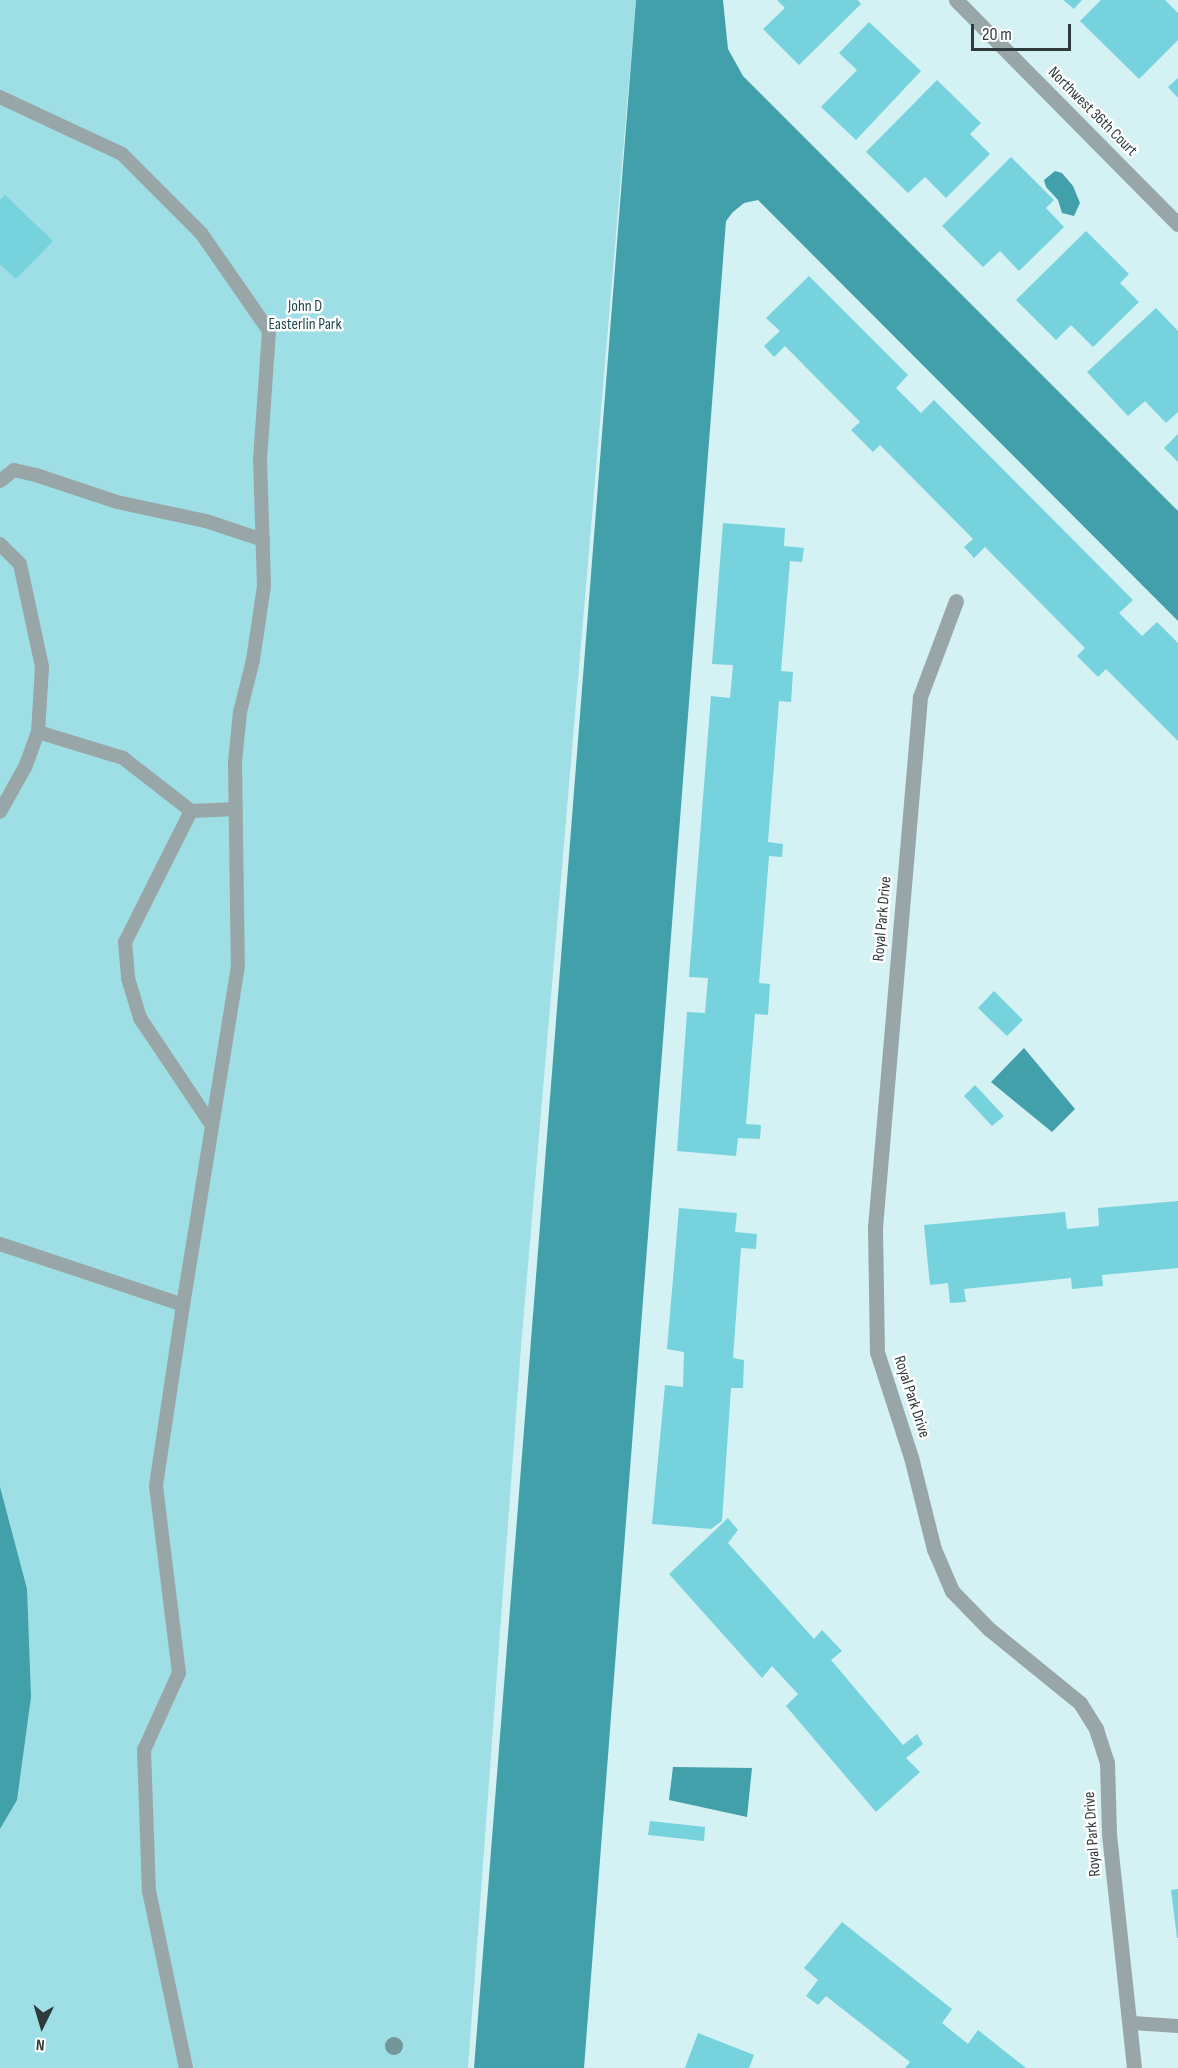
<!DOCTYPE html>
<html>
<head>
<meta charset="utf-8">
<style>
	body { margin:0 }
	#map { position:relative; width:1178px; height:2068px; overflow:hidden; background:#d4f1f4; font-family:"Sofia Sans Condensed",sans-serif }
	div>[style] { position:absolute }
	.green>* { inset:0; background:#9edee5 }
	.water>* { inset:0; background:#42a0aa }
	.building>* { inset:0; background:#76d2dc }
	.service>* { height:14px; margin:-7px; padding:0 7px; transform-origin:7px; border-radius:7px; background:#99a6a7 }
	.minor>* { height:15px; margin:-7.5px; padding:0 7.5px; transform-origin:7.5px; border-radius:7.5px; background:#99a6a7 }
	.trees>* { width:18px; height:18px; margin:-9px; border-radius:50%; background:#72969a }
	span { translate:-50% -50%; white-space:nowrap; text-align:center; line-height:1.15; -webkit-text-stroke:5px #fff; paint-order:stroke }
	.street-label { font-size:16px; color:#2f3a3c }
	.park-label { font-size:16px; color:#214b50 }
	.north { position:absolute; left:12px; top:1996px; width:60px; height:60px; -webkit-text-stroke:4px #fff; paint-order:stroke; rotate:185deg; font-size:16px; font-weight:700; line-height:24px; text-align:center; color:#2f3a3c }
	.north::after { content:''; display:block; margin:auto; width:21px; height:27px; background:#2f3a3c; clip-path:polygon(50% 0,100% 100%,50% 72%,0 100%) }
	.scale { position:absolute; left:971px; top:24px; width:100px; height:27px; box-sizing:border-box; border:3px solid #2f3a3c; border-top:0; padding-left:8px; font-size:18px; line-height:21px; white-space:nowrap; color:#2f3a3c; -webkit-text-stroke:4px #fff; paint-order:stroke }
</style>
</head>
<body>
<div id="map">
	<div class="green">
		<i style="clip-path:polygon(0 0,636px 0,521px 1347px,468px 2068px,0 2068px)"></i>
	</div>
	<div class="water">
		<i style="clip-path:polygon(636px 0,723px 0,728px 49px,743px 76px,1178px 511px,1178px 621px,758px 200px,744px 203px,733px 212px,726px 221px,584px 2068px,474px 2068px)"></i>
		<i style="clip-path:polygon(1055px 171px,1062px 173px,1073px 186px,1080px 203px,1074px 216px,1062px 213px,1058px 200px,1046px 187px,1044px 180px)"></i>
		<i style="clip-path:polygon(1024px 1048px,1075px 1109px,1052px 1132px,991px 1082px)"></i>
		<i style="clip-path:polygon(0 1487px,27px 1589px,31px 1697px,17px 1800px,0 1829px)"></i>
		<i style="clip-path:polygon(673px 1767px,752px 1768px,747px 1817px,669px 1800px)"></i>
	</div>
	<div class="building">
		<i style="clip-path:polygon(777px 0,858px 0,861px 4px,799px 65px,763px 29px,785px 8px)"></i>
		<i style="clip-path:polygon(1063px 0,1082px 0,1074px 9px)"></i>
		<i style="clip-path:polygon(1101px 0,1165px 0,1178px 13px,1178px 40px,1139px 79px,1080px 21px)"></i>
		<i style="clip-path:polygon(869px 22px,921px 71px,856px 140px,821px 107px,857px 70px,839px 53px)"></i>
		<i style="clip-path:polygon(1178px 78px,1178px 98px,1168px 87px)"></i>
		<i style="clip-path:polygon(937px 80px,981px 123px,970px 134px,990px 154px,946px 198px,925px 177px,908px 193px,866px 152px)"></i>
		<i style="clip-path:polygon(1011px 157px,1054px 200px,1046px 208px,1064px 227px,1019px 271px,1000px 251px,983px 267px,942px 226px)"></i>
		<i style="clip-path:polygon(5px 195px,53px 241px,16px 279px,0 264px,0 200px)"></i>
		<i style="clip-path:polygon(1086px 231px,1129px 274px,1120px 283px,1139px 302px,1093px 347px,1071px 325px,1056px 340px,1016px 300px)"></i>
		<i style="clip-path:polygon(809px 276px,908px 375px,896px 388px,921px 413px,934px 400px,1133px 600px,1119px 613px,1142px 636px,1157px 622px,1178px 643px,1178px 741px,1106px 669px,1098px 677px,1077px 656px,1085px 648px,985px 547px,974px 558px,964px 547px,973px 539px,880px 445px,873px 452px,851px 430px,860px 422px,785px 346px,774px 357px,764px 346px,780px 331px,766px 318px)"></i>
		<i style="clip-path:polygon(1156px 308px,1178px 331px,1178px 412px,1166px 423px,1145px 401px,1128px 416px,1087px 372px)"></i>
		<i style="clip-path:polygon(1178px 434px,1178px 462px,1164px 448px)"></i>
		<i style="clip-path:polygon(723px 523px,785px 528px,784px 546px,804px 548px,802px 562px,790px 561px,781px 671px,793px 672px,791px 702px,779px 701px,768px 842px,783px 844px,782px 857px,769px 856px,759px 983px,770px 984px,768px 1015px,755px 1014px,746px 1124px,761px 1125px,760px 1139px,738px 1138px,736px 1156px,677px 1151px,687px 1012px,705px 1013px,708px 978px,689px 977px,711px 696px,730px 698px,733px 665px,712px 664px)"></i>
		<i style="clip-path:polygon(994px 991px,1023px 1020px,1007px 1036px,978px 1008px)"></i>
		<i style="clip-path:polygon(975px 1085px,1004px 1116px,992px 1126px,964px 1096px)"></i>
		<i style="clip-path:polygon(1178px 1201px,1178px 1268px,1102px 1275px,1103px 1286px,1072px 1289px,1071px 1278px,964px 1289px,966px 1302px,950px 1303px,948px 1283px,930px 1285px,924px 1225px,1065px 1212px,1067px 1229px,1099px 1226px,1098px 1208px)"></i>
		<i style="clip-path:polygon(679px 1208px,737px 1213px,735px 1232px,757px 1234px,756px 1249px,741px 1248px,733px 1358px,744px 1360px,743px 1388px,731px 1388px,722px 1521px,711px 1529px,652px 1524px,665px 1385px,683px 1387px,684px 1352px,667px 1349px)"></i>
		<i style="clip-path:polygon(728px 1518px,738px 1530px,728px 1543px,814px 1639px,822px 1630px,842px 1651px,831px 1660px,903px 1745px,917px 1734px,923px 1744px,906px 1758px,920px 1772px,876px 1812px,786px 1706px,798px 1694px,772px 1666px,762px 1678px,669px 1574px)"></i>
		<i style="clip-path:polygon(650px 1821px,705px 1827px,704px 1841px,648px 1835px)"></i>
		<i style="clip-path:polygon(1178px 1889px,1178px 1938px,1177px 1938px,1171px 1890px)"></i>
		<i style="clip-path:polygon(842px 1922px,952px 2009px,942px 2023px,968px 2044px,978px 2030px,1026px 2068px,905px 2068px,910px 2062px,826px 1996px,818px 2005px,806px 1996px,818px 1980px,804px 1968px)"></i>
		<i style="clip-path:polygon(698px 2033px,754px 2055px,749px 2068px,685px 2068px)"></i>
	</div>
	<div class="service">
		<i style="left:0;top:97px;width:135px;rotate:25deg"></i>
		<i style="left:122px;top:154px;width:112px;rotate:45deg"></i>
		<i style="left:201px;top:233px;width:119px;rotate:55.2deg"></i>
		<i style="left:269px;top:331px;width:128px;rotate:94deg"></i>
		<i style="left:260px;top:459px;width:127px;rotate:88.2deg"></i>
		<i style="left:264px;top:586px;width:75px;rotate:98.5deg"></i>
		<i style="left:253px;top:660px;width:54px;rotate:104deg"></i>
		<i style="left:240px;top:712px;width:50px;rotate:95.7deg"></i>
		<i style="left:235px;top:762px;width:204px;rotate:89.2deg"></i>
		<i style="left:238px;top:966px;width:343px;rotate:99.2deg"></i>
		<i style="left:0;top:481px;width:18px;rotate:-38deg"></i>
		<i style="left:14px;top:470px;width:23px;rotate:13deg"></i>
		<i style="left:36px;top:475px;width:85px;rotate:18.4deg"></i>
		<i style="left:117px;top:502px;width:91px;rotate:12.1deg"></i>
		<i style="left:206px;top:521px;width:60px;rotate:18.4deg"></i>
		<i style="left:0;top:544px;width:28px;rotate:45deg"></i>
		<i style="left:20px;top:564px;width:105px;rotate:77.9deg"></i>
		<i style="left:42px;top:667px;width:65px;rotate:93.5deg"></i>
		<i style="left:38px;top:732px;width:37px;rotate:110deg"></i>
		<i style="left:25px;top:767px;width:51px;rotate:119.1deg"></i>
		<i style="left:38px;top:732px;width:89px;rotate:17deg"></i>
		<i style="left:123px;top:758px;width:86px;rotate:37.9deg"></i>
		<i style="left:191px;top:811px;width:147px;rotate:116.7deg"></i>
		<i style="left:125px;top:942px;width:36px;rotate:85deg"></i>
		<i style="left:128px;top:978px;width:42px;rotate:73.3deg"></i>
		<i style="left:140px;top:1018px;width:128px;rotate:56.2deg"></i>
		<i style="left:191px;top:811px;width:45px;rotate:-2.5deg"></i>
		<i style="left:0;top:1244px;width:193px;rotate:18.4deg"></i>
		<i style="left:183px;top:1305px;width:183px;rotate:98.5deg"></i>
		<i style="left:156px;top:1486px;width:188px;rotate:83deg"></i>
		<i style="left:179px;top:1673px;width:85px;rotate:114.4deg"></i>
		<i style="left:144px;top:1750px;width:141px;rotate:88deg"></i>
		<i style="left:149px;top:1891px;width:181px;rotate:78.2deg"></i>
		<i style="left:1132px;top:2023px;width:46px;rotate:3.7deg"></i>
	</div>
	<div class="minor">
		<i style="left:956px;top:0;width:315px;rotate:45.3deg"></i>
		<i style="left:956px;top:601px;width:103px;rotate:110.6deg"></i>
		<i style="left:920px;top:697px;width:532px;rotate:94.85deg"></i>
		<i style="left:875px;top:1227px;width:125px;rotate:89.1deg"></i>
		<i style="left:877px;top:1352px;width:110px;rotate:72.1deg"></i>
		<i style="left:911px;top:1457px;width:95px;rotate:76deg"></i>
		<i style="left:934px;top:1549px;width:46px;rotate:66.8deg"></i>
		<i style="left:952px;top:1591px;width:53px;rotate:45.8deg"></i>
		<i style="left:989px;top:1629px;width:117px;rotate:39.1deg"></i>
		<i style="left:1080px;top:1703px;width:31px;rotate:58deg"></i>
		<i style="left:1096px;top:1729px;width:35px;rotate:72deg"></i>
		<i style="left:1107px;top:1762px;width:72px;rotate:88.4deg"></i>
		<i style="left:1109px;top:1834px;width:235px;rotate:83.9deg"></i>
	</div>
	<div class="trees">
		<i style="left:394px;top:2046px"></i>
	</div>
	<div class="street-label">
		<span style="left:1092px;top:112px;rotate:45deg">Northwest 36th Court</span>
		<span style="left:883px;top:919px;rotate:-85deg">Royal Park Drive</span>
		<span style="left:911px;top:1397px;rotate:72deg">Royal Park Drive</span>
		<span style="left:1093px;top:1834px;rotate:-94deg">Royal Park Drive</span>
	</div>
	<div class="park-label">
		<span style="left:305px;top:316px">John D<br>Easterlin Park</span>
	</div>
	<div class="north">N</div>
	<div class="scale">20 m</div>
</div>
</body>
</html>
